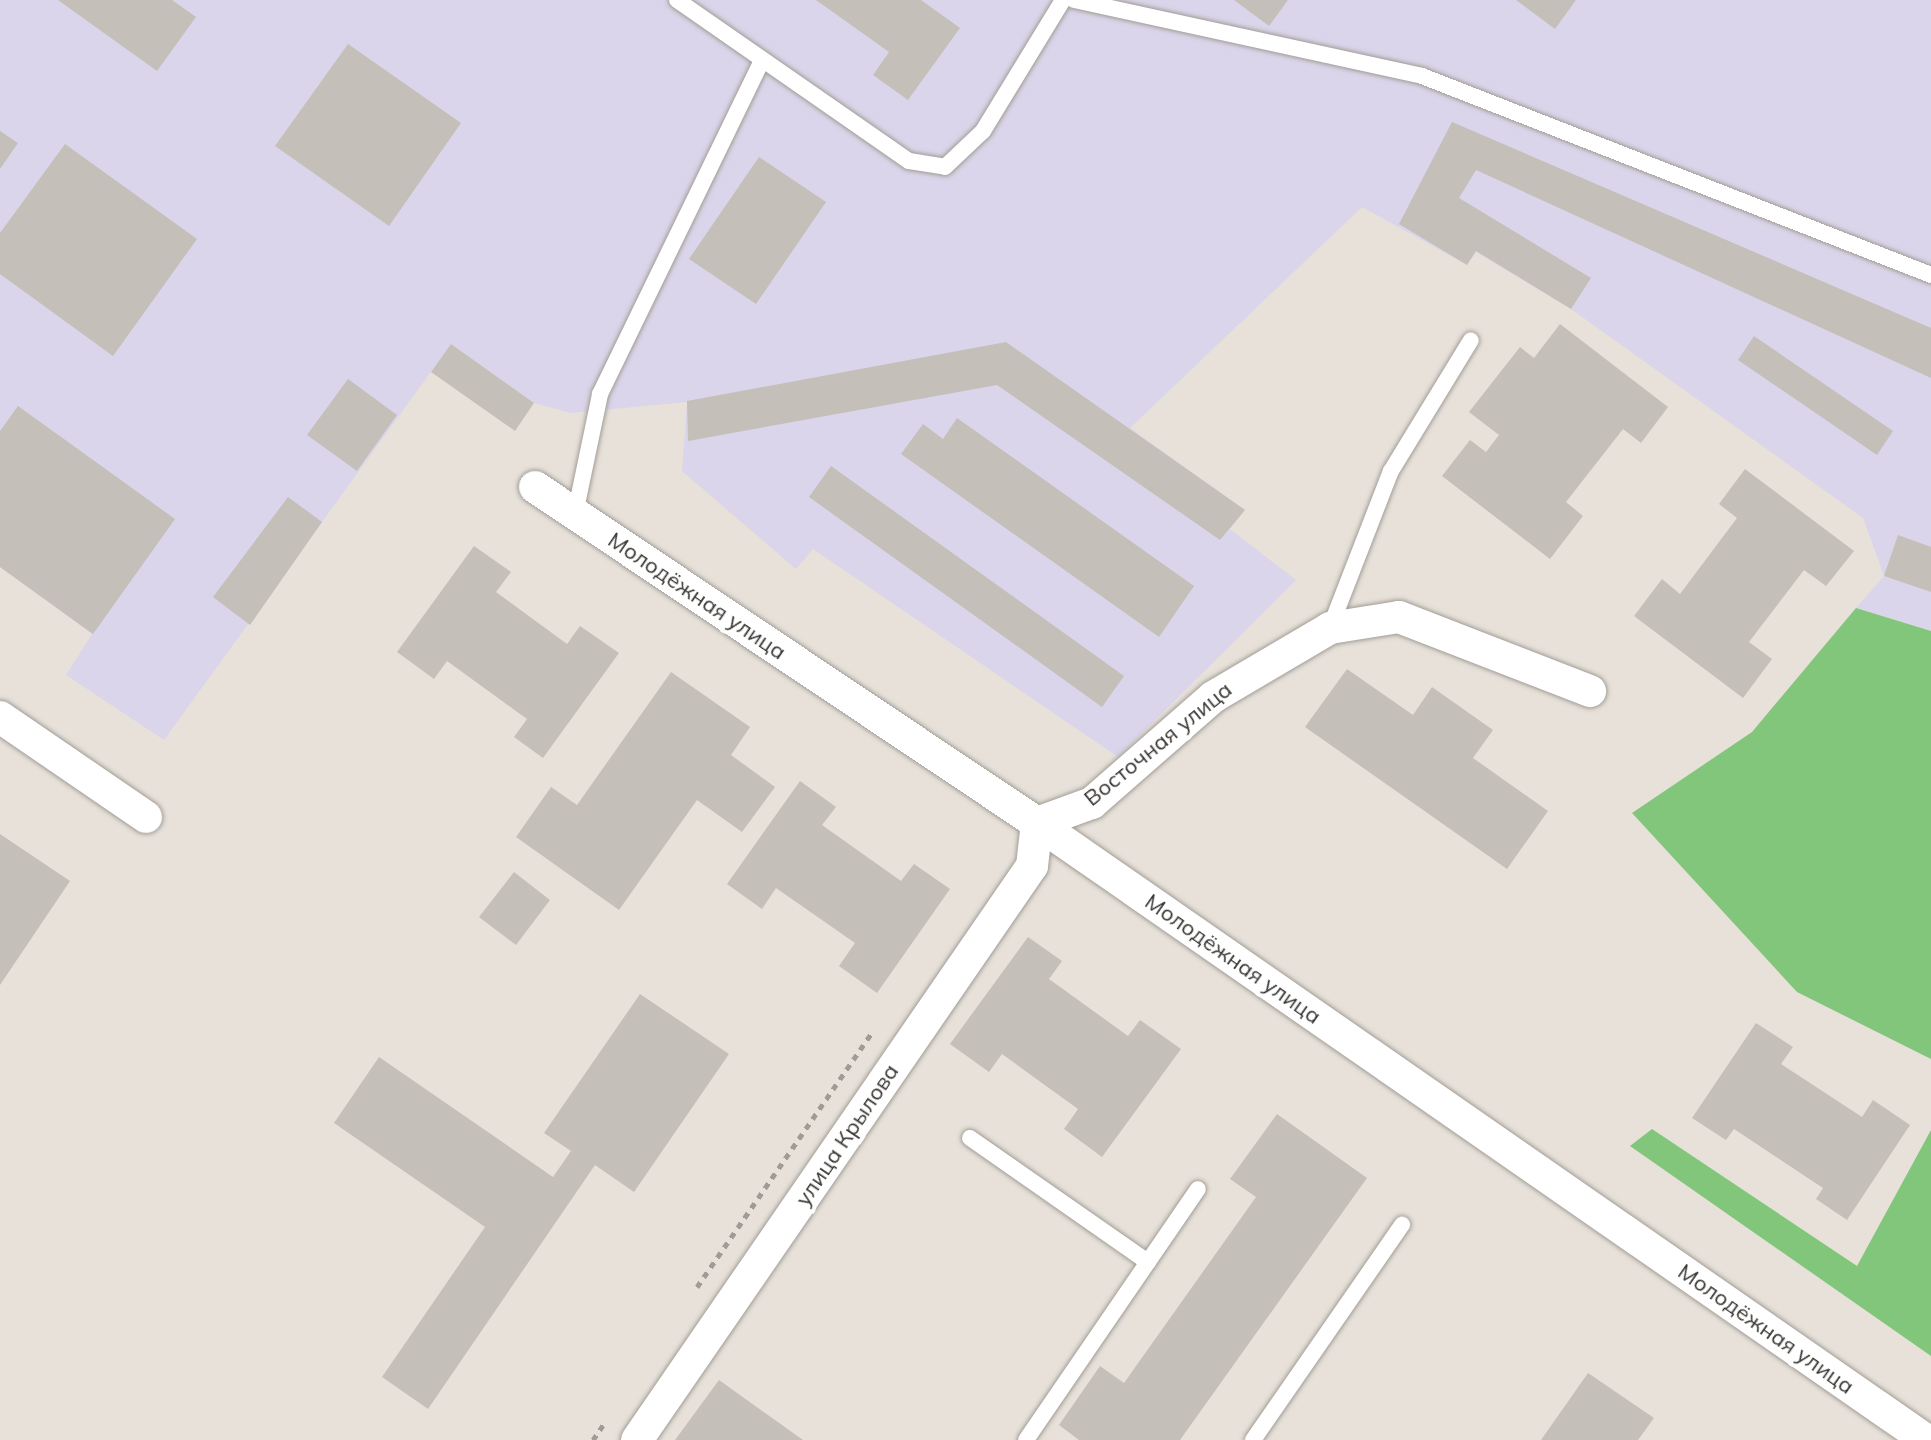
<!DOCTYPE html>
<html>
<head>
<meta charset="utf-8">
<style>
	body { margin:0 }
	#map { position:relative; width:1931px; height:1440px; overflow:hidden; background:#e7e1da; font-family:Mulish,sans-serif }
	div>[style] { position:absolute }
	.industrial>* { inset:0; background:#dad5ea }
	.forest>* { inset:0; background:#81c67a }
	.building>* { inset:0; background:#c4bfb8 }
	.path>* { height:5px; margin-top:-2.5px; transform-origin:0; background:repeating-linear-gradient(90deg,#9f9b95 0 6px,transparent 0 12px) }
	.roads { filter:drop-shadow(0 0 2px #a29d96) drop-shadow(0 0 2px #a29d96) }
	.lane>* { height:16px; margin:-8px; padding:0 8px; transform-origin:8px; border-radius:8px; background:#fff }
	.street>* { height:32px; margin:-16px; padding:0 16px; transform-origin:16px; border-radius:16px; background:#fff }
	span { translate:-50% -50%; white-space:nowrap; text-align:center; line-height:1.15; -webkit-text-stroke:8px #fff; paint-order:stroke }
	.street-label { font-size:22px; color:#383633 }
</style>
</head>
<body>
<div id="map">
	<div class="industrial">
		<i style="clip-path:polygon(0 0,1931px 0,1931px 631px,1856px 608px,1884px 576px,1863px 518px,1571px 309px,1476px 252px,1467px 265px,1362px 207px,1130px 428px,1245px 510px,1230px 529px,1296px 580px,1118px 757px,813px 549px,796px 569px,682px 471px,687px 402px,571px 413px,534px 403px,451px 344px,164px 740px,66px 675px,92px 634px,0 567px)"></i>
	</div>
	<div class="forest">
		<i style="clip-path:polygon(1856px 608px,1931px 631px,1931px 1059px,1797px 992px,1632px 813px,1752px 732px)"></i>
		<i style="clip-path:polygon(1652px 1129px,1857px 1266px,1931px 1130px,1931px 1356px,1630px 1146px)"></i>
	</div>
	<div class="building">
		<i style="clip-path:polygon(58px 0,172px 0,196px 17px,157px 71px)"></i>
		<i style="clip-path:polygon(816px 0,921px 0,960px 28px,908px 100px,873px 75px,889px 52px)"></i>
		<i style="clip-path:polygon(1234px 0,1288px 0,1269px 26px)"></i>
		<i style="clip-path:polygon(1516px 0,1576px 0,1555px 29px)"></i>
		<i style="clip-path:polygon(348px 44px,461px 123px,389px 226px,275px 146px)"></i>
		<i style="clip-path:polygon(1452px 122px,1931px 328px,1931px 378px,1476px 170px,1459px 198px,1591px 278px,1571px 309px,1476px 251px,1467px 265px,1399px 224px)"></i>
		<i style="clip-path:polygon(0 131px,18px 143px,0 169px)"></i>
		<i style="clip-path:polygon(65px 144px,197px 239px,113px 356px,0 274px,0 233px)"></i>
		<i style="clip-path:polygon(759px 157px,826px 202px,756px 304px,689px 259px)"></i>
		<i style="clip-path:polygon(1560px 324px,1668px 407px,1641px 443px,1623px 429px,1566px 502px,1583px 516px,1550px 559px,1442px 476px,1470px 440px,1486px 452px,1499px 435px,1469px 412px,1520px 347px,1534px 358px)"></i>
		<i style="clip-path:polygon(1754px 336px,1893px 431px,1877px 455px,1738px 360px)"></i>
		<i style="clip-path:polygon(1006px 342px,1245px 510px,1220px 540px,997px 385px,688px 441px,687px 401px)"></i>
		<i style="clip-path:polygon(451px 344px,534px 403px,515px 431px,431px 372px)"></i>
		<i style="clip-path:polygon(348px 379px,397px 415px,357px 471px,307px 435px)"></i>
		<i style="clip-path:polygon(18px 406px,175px 519px,93px 634px,0 567px,0 431px)"></i>
		<i style="clip-path:polygon(957px 418px,1194px 586px,1159px 637px,901px 454px,923px 424px,943px 439px)"></i>
		<i style="clip-path:polygon(831px 466px,1124px 676px,1102px 707px,809px 497px)"></i>
		<i style="clip-path:polygon(1745px 469px,1854px 551px,1826px 586px,1804px 570px,1749px 642px,1772px 659px,1743px 698px,1634px 616px,1662px 579px,1680px 594px,1737px 518px,1719px 504px)"></i>
		<i style="clip-path:polygon(288px 497px,322px 522px,250px 625px,213px 597px)"></i>
		<i style="clip-path:polygon(1898px 535px,1931px 547px,1931px 592px,1884px 576px)"></i>
		<i style="clip-path:polygon(474px 546px,511px 572px,496px 592px,567px 644px,580px 626px,619px 653px,543px 758px,514px 737px,527px 719px,447px 661px,434px 679px,397px 652px)"></i>
		<i style="clip-path:polygon(1347px 669px,1413px 715px,1432px 687px,1493px 730px,1473px 758px,1548px 811px,1507px 869px,1305px 727px)"></i>
		<i style="clip-path:polygon(671px 672px,750px 727px,731px 755px,775px 787px,742px 832px,697px 800px,619px 910px,516px 837px,551px 787px,577px 805px)"></i>
		<i style="clip-path:polygon(800px 781px,836px 807px,822px 825px,901px 881px,914px 864px,950px 889px,877px 993px,839px 966px,855px 943px,776px 888px,762px 909px,727px 884px)"></i>
		<i style="clip-path:polygon(0 834px,70px 881px,0 985px)"></i>
		<i style="clip-path:polygon(514px 872px,550px 900px,516px 945px,479px 917px)"></i>
		<i style="clip-path:polygon(1028px 937px,1062px 961px,1049px 979px,1128px 1036px,1140px 1020px,1181px 1049px,1102px 1157px,1064px 1129px,1078px 1109px,1002px 1054px,989px 1072px,950px 1044px)"></i>
		<i style="clip-path:polygon(640px 994px,729px 1054px,634px 1192px,595px 1165px,428px 1409px,382px 1377px,485px 1227px,334px 1123px,379px 1057px,553px 1177px,571px 1151px,544px 1133px)"></i>
		<i style="clip-path:polygon(1756px 1023px,1793px 1047px,1781px 1064px,1862px 1117px,1873px 1100px,1910px 1125px,1847px 1220px,1816px 1199px,1823px 1188px,1734px 1129px,1726px 1140px,1692px 1118px)"></i>
		<i style="clip-path:polygon(1277px 1114px,1367px 1178px,1180px 1440px,1079px 1440px,1059px 1425px,1100px 1366px,1124px 1383px,1256px 1197px,1230px 1179px)"></i>
		<i style="clip-path:polygon(1588px 1373px,1654px 1418px,1638px 1440px,1541px 1440px)"></i>
		<i style="clip-path:polygon(719px 1380px,803px 1440px,675px 1440px)"></i>
	</div>
	<div class="path">
		<i style="left:697px;top:1287px;width:309px;rotate:-55.5deg"></i>
		<i style="left:593px;top:1440px;width:23px;rotate:-56deg"></i>
	</div>
	<div class="roads">
		<div class="lane">
			<i style="left:677px;top:0;width:282px;rotate:34.8deg"></i>
			<i style="left:909px;top:161px;width:36px;rotate:9deg"></i>
			<i style="left:945px;top:167px;width:52px;rotate:-43.5deg"></i>
			<i style="left:983px;top:131px;width:153px;rotate:-58.6deg"></i>
			<i style="left:1074px;top:0;width:356px;rotate:12.3deg"></i>
			<i style="left:1422px;top:76px;width:547px;rotate:21.35deg"></i>
			<i style="left:575px;top:514px;width:123px;rotate:-78.2deg"></i>
			<i style="left:600px;top:394px;width:370px;rotate:-64.1deg"></i>
			<i style="left:1330px;top:628px;width:168px;rotate:-68.8deg"></i>
			<i style="left:1391px;top:471px;width:153px;rotate:-58.6deg"></i>
			<i style="left:970px;top:1138px;width:217px;rotate:34.9deg"></i>
			<i style="left:1026px;top:1440px;width:304px;rotate:-55.6deg"></i>
			<i style="left:1253px;top:1440px;width:262px;rotate:-55.3deg"></i>
		</div>
		<div class="street">
			<i style="left:535px;top:487px;width:604px;rotate:33.8deg"></i>
			<i style="left:1037px;top:823px;width:1082px;rotate:34.76deg"></i>
			<i style="left:0;top:717px;width:177px;rotate:34.4deg"></i>
			<i style="left:637px;top:1440px;width:697px;rotate:-55.47deg"></i>
			<i style="left:1032px;top:866px;width:43px;rotate:-83.4deg"></i>
			<i style="left:1037px;top:823px;width:59px;rotate:-20deg"></i>
			<i style="left:1092px;top:803px;width:161px;rotate:-41.2deg"></i>
			<i style="left:1213px;top:697px;width:136px;rotate:-30.5deg"></i>
			<i style="left:1330px;top:628px;width:70px;rotate:-9.1deg"></i>
			<i style="left:1399px;top:617px;width:205px;rotate:21.2deg"></i>
		</div>
	</div>
	<div class="street-label">
		<span style="left:697px;top:596px;rotate:34deg">Молодёжная улица</span>
		<span style="left:1158px;top:744px;rotate:-39deg">Восточная улица</span>
		<span style="left:1233px;top:959px;rotate:35deg">Молодёжная улица</span>
		<span style="left:847px;top:1135px;rotate:-56deg">улица Крылова</span>
		<span style="left:1766px;top:1329px;rotate:35deg">Молодёжная улица</span>
	</div>
</div>
</body>
</html>
